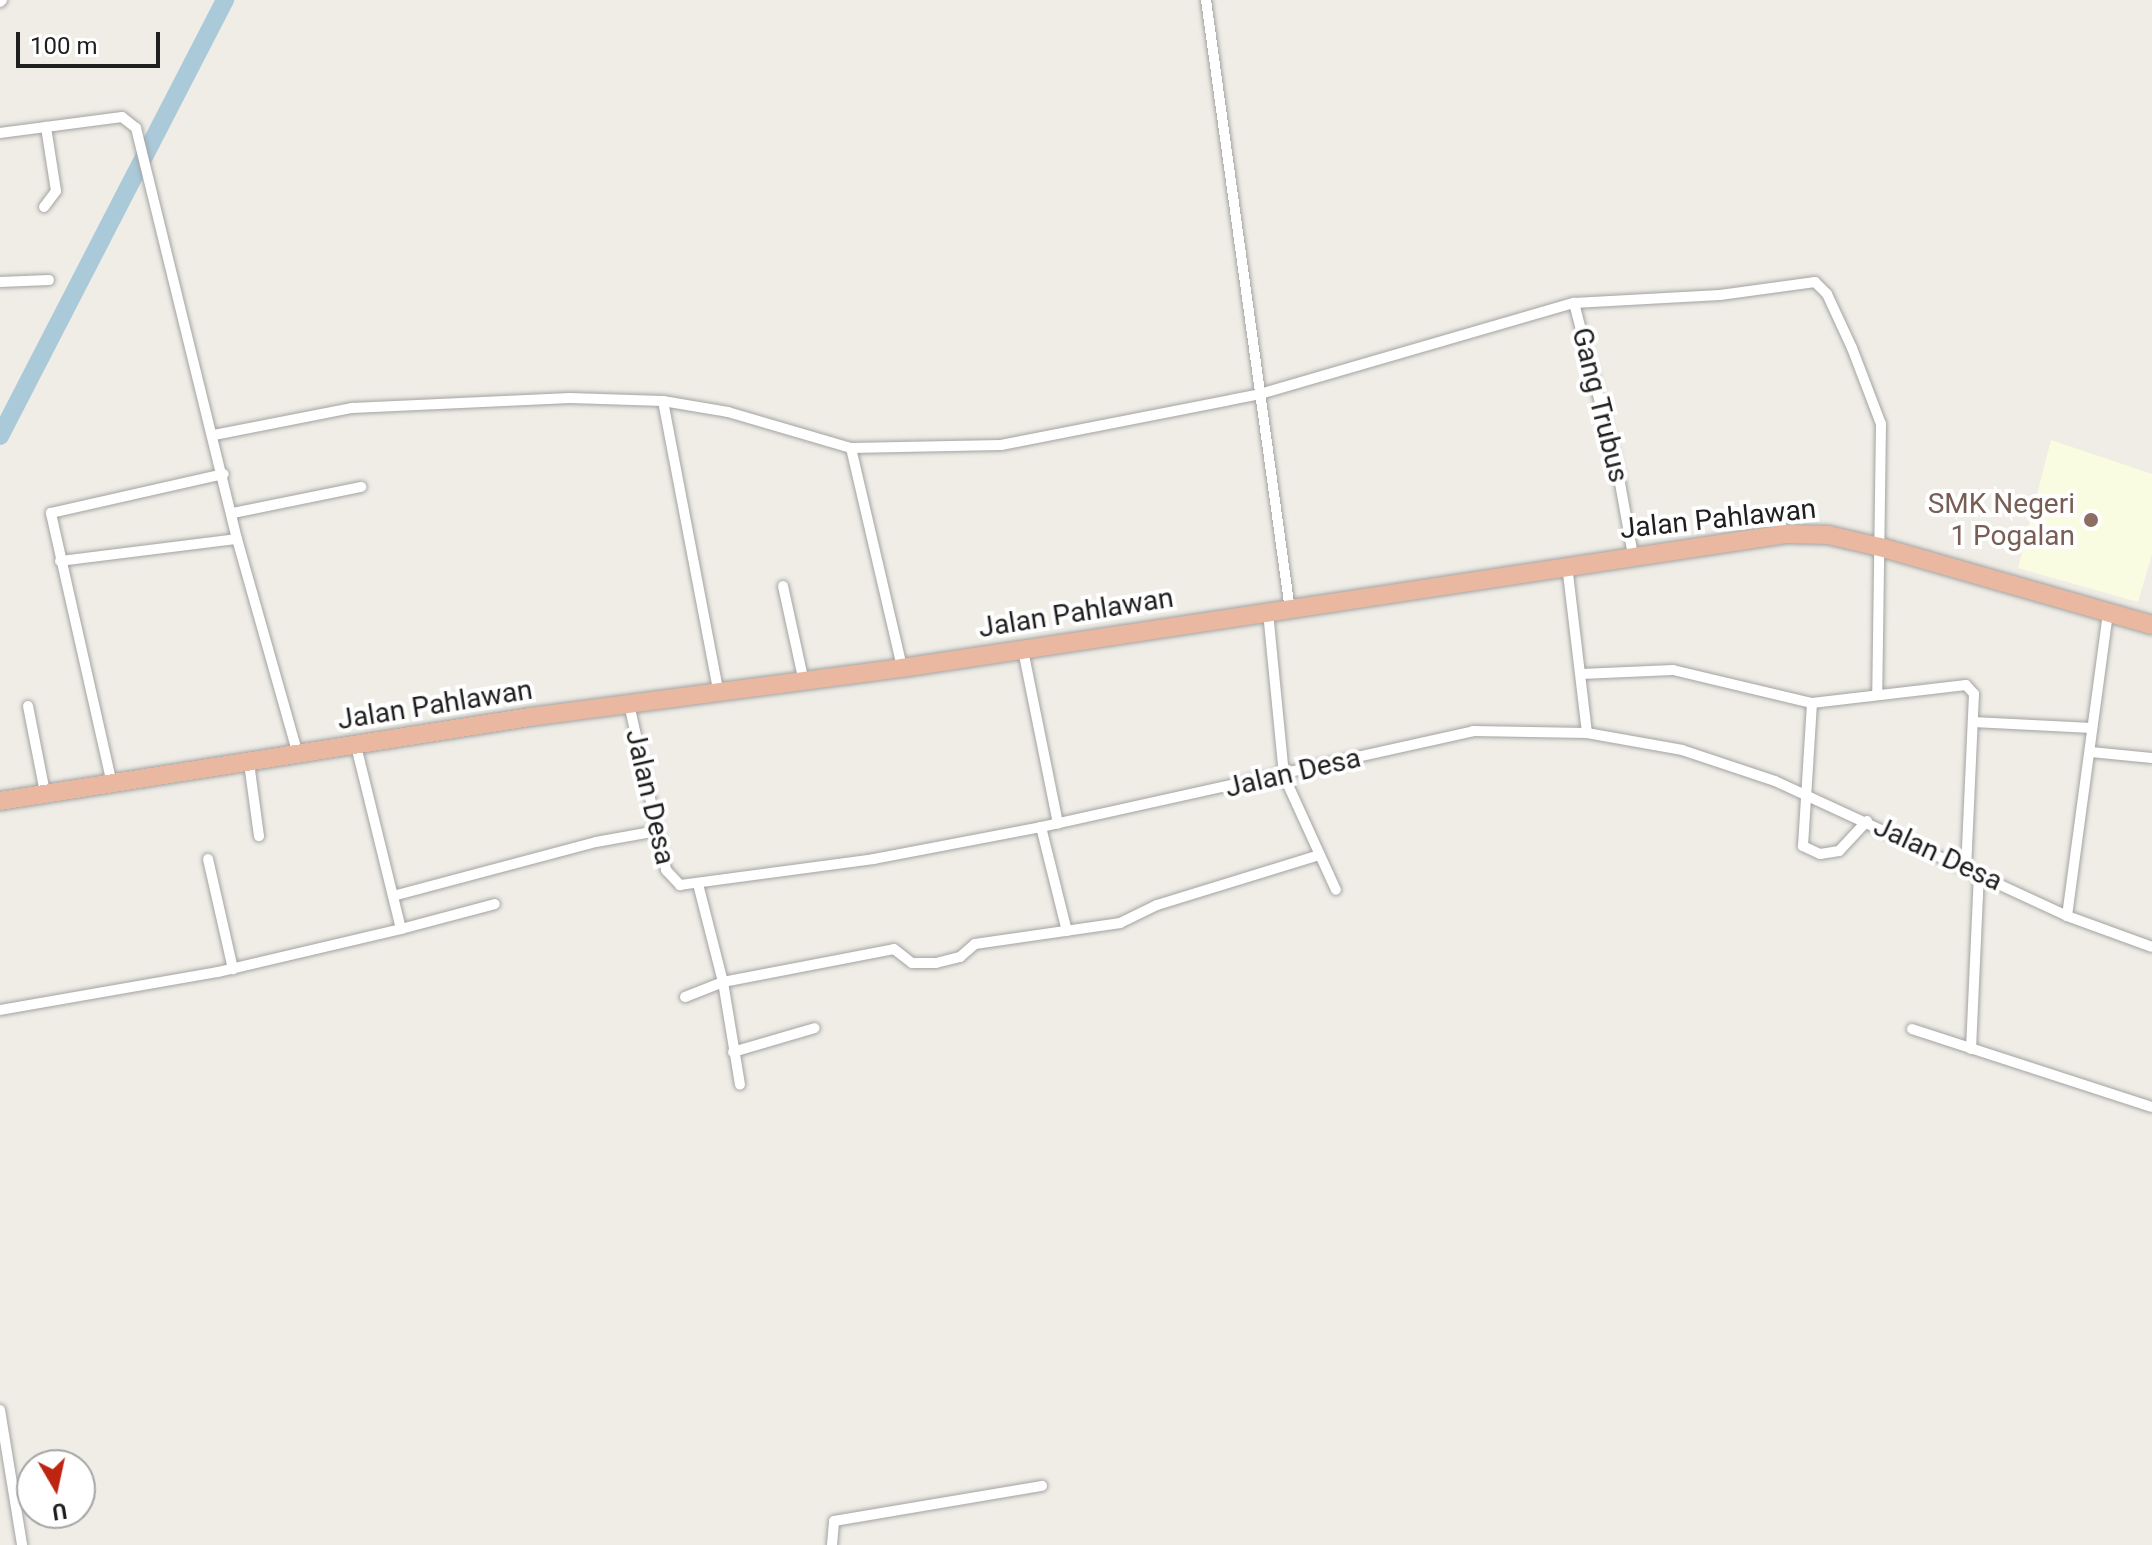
<!DOCTYPE html>
<html>
<head>
<meta charset="utf-8">
<style>
	body { margin:0 }
	#map { position:relative; width:2152px; height:1545px; overflow:hidden; background:#efede6; font-family:Roboto,sans-serif }
	div>[style] { position:absolute }
	.education>* { inset:0; background:#f9fce1 }
	.river>* { height:18px; margin:-9px; padding:0 9px; transform-origin:9px; border-radius:9px; background:#aac9d9 }
	.roads { filter:drop-shadow(0 0 2px #a3a3a3) drop-shadow(0 0 2px #a3a3a3) }
	.minor>* { height:10px; margin:-5px; padding:0 5px; transform-origin:5px; border-radius:5px; background:#fff }
	.trunk>* { height:18px; margin:-9px; padding:0 9px; transform-origin:9px; border-radius:9px; background:#eab8a0 }
	.dots>* { width:22px; height:22px; translate:-50% -50%; box-sizing:border-box; border:4px solid #fff; border-radius:50% }
	span { translate:-50% -50%; white-space:nowrap; text-align:center; line-height:1.15; -webkit-text-stroke:8px #fff; paint-order:stroke }
	.street-label { font-size:28px; color:#1f1f1f }
	.education-label { font-size:28px; color:#785e54 }
	.right { translate:-100% -50%; text-align:right }
	.north { position:absolute; left:16px; top:1449px; width:80px; height:80px; box-sizing:border-box; background:#fff; border:2px solid #a5a5a5; border-radius:50%; rotate:171deg; font-size:22px; font-weight:700; line-height:32px; text-align:center; color:#1f1f1f }
	.north::after { content:''; display:block; margin:auto; width:28px; height:36px; background:#bd2511; clip-path:polygon(50% 0,100% 100%,50% 72%,0 100%) }
	.scale { position:absolute; left:16px; top:32px; width:144px; height:36px; box-sizing:border-box; border:4px solid #1f1f1f; border-top:0; padding-left:10px; font-size:24px; line-height:28px; white-space:nowrap; color:#1f1f1f; -webkit-text-stroke:6px #fff; paint-order:stroke }
</style>
</head>
<body>
<div id="map">
	<div class="education">
		<i style="clip-path:polygon(2051px 440px,2152px 474px,2152px 554px,2138px 602px,2018px 568px)"></i>
	</div>
	<div class="river">
		<i style="left:0;top:436px;width:491px;rotate:-62.7deg"></i>
	</div>
	<div class="roads">
		<div class="minor">
			<i style="left:1206px;top:0;width:616px;rotate:82.16deg"></i>
			<i style="left:0;top:2px;width:3px;rotate:-45deg"></i>
			<i style="left:0;top:133px;width:123px;rotate:-7.5deg"></i>
			<i style="left:122px;top:117px;width:18px;rotate:38deg"></i>
			<i style="left:136px;top:128px;width:423px;rotate:76.2deg"></i>
			<i style="left:237px;top:539px;width:224px;rotate:74.2deg"></i>
			<i style="left:44px;top:207px;width:20px;rotate:-53deg"></i>
			<i style="left:56px;top:191px;width:65px;rotate:-98.9deg"></i>
			<i style="left:0;top:282px;width:49px;rotate:-2.3deg"></i>
			<i style="left:1574px;top:303px;width:175px;rotate:75.4deg"></i>
			<i style="left:1618px;top:472px;width:84px;rotate:79.8deg"></i>
			<i style="left:663px;top:401px;width:294px;rotate:79.2deg"></i>
			<i style="left:214px;top:435px;width:141px;rotate:-11.1deg"></i>
			<i style="left:352px;top:408px;width:218px;rotate:-2.6deg"></i>
			<i style="left:570px;top:398px;width:93px;rotate:1.8deg"></i>
			<i style="left:663px;top:401px;width:66px;rotate:9.6deg"></i>
			<i style="left:728px;top:412px;width:128px;rotate:16.3deg"></i>
			<i style="left:851px;top:448px;width:150px;rotate:-1.1deg"></i>
			<i style="left:1001px;top:445px;width:264px;rotate:-11.1deg"></i>
			<i style="left:1260px;top:394px;width:327px;rotate:-16.2deg"></i>
			<i style="left:1574px;top:303px;width:146px;rotate:-3.1deg"></i>
			<i style="left:1720px;top:295px;width:96px;rotate:-7.8deg"></i>
			<i style="left:1815px;top:282px;width:17px;rotate:45deg"></i>
			<i style="left:1827px;top:294px;width:60px;rotate:65.2deg"></i>
			<i style="left:1852px;top:348px;width:81px;rotate:69.1deg"></i>
			<i style="left:1881px;top:424px;width:270px;rotate:90.8deg"></i>
			<i style="left:851px;top:448px;width:226px;rotate:76.9deg"></i>
			<i style="left:233px;top:513px;width:131px;rotate:-11.5deg"></i>
			<i style="left:60px;top:561px;width:178px;rotate:-7.1deg"></i>
			<i style="left:1567px;top:565px;width:169px;rotate:83.2deg"></i>
			<i style="left:783px;top:586px;width:94px;rotate:77.7deg"></i>
			<i style="left:1268px;top:612px;width:165px;rotate:84.4deg"></i>
			<i style="left:1284px;top:776px;width:125px;rotate:65.5deg"></i>
			<i style="left:1023px;top:650px;width:177px;rotate:78.6deg"></i>
			<i style="left:1581px;top:674px;width:92px;rotate:-2.5deg"></i>
			<i style="left:1673px;top:670px;width:143px;rotate:13.4deg"></i>
			<i style="left:629px;top:704px;width:170px;rotate:77.4deg"></i>
			<i style="left:666px;top:870px;width:21px;rotate:47deg"></i>
			<i style="left:680px;top:885px;width:196px;rotate:-7.6deg"></i>
			<i style="left:874px;top:859px;width:170px;rotate:-10.8deg"></i>
			<i style="left:1041px;top:827px;width:443px;rotate:-12.5deg"></i>
			<i style="left:1473px;top:731px;width:114px;rotate:1deg"></i>
			<i style="left:1587px;top:733px;width:97px;rotate:10.1deg"></i>
			<i style="left:1682px;top:750px;width:98px;rotate:18.4deg"></i>
			<i style="left:1775px;top:781px;width:322px;rotate:24.8deg"></i>
			<i style="left:2067px;top:916px;width:90px;rotate:20deg"></i>
			<i style="left:28px;top:706px;width:89px;rotate:78.9deg"></i>
			<i style="left:1973px;top:722px;width:119px;rotate:2.9deg"></i>
			<i style="left:2091px;top:752px;width:61px;rotate:5.6deg"></i>
			<i style="left:249px;top:763px;width:74px;rotate:82.2deg"></i>
			<i style="left:112px;top:784px;width:278px;rotate:-102.7deg"></i>
			<i style="left:51px;top:513px;width:177px;rotate:-12.7deg"></i>
			<i style="left:1867px;top:821px;width:41px;rotate:133deg"></i>
			<i style="left:1839px;top:851px;width:19px;rotate:171deg"></i>
			<i style="left:1820px;top:854px;width:19px;rotate:-155deg"></i>
			<i style="left:1803px;top:846px;width:143px;rotate:-86.4deg"></i>
			<i style="left:1812px;top:703px;width:155px;rotate:-6.7deg"></i>
			<i style="left:1966px;top:685px;width:12px;rotate:48deg"></i>
			<i style="left:1974px;top:694px;width:173px;rotate:92.6deg"></i>
			<i style="left:1041px;top:827px;width:107px;rotate:76deg"></i>
			<i style="left:208px;top:859px;width:113px;rotate:77.2deg"></i>
			<i style="left:698px;top:884px;width:101px;rotate:75.7deg"></i>
			<i style="left:723px;top:982px;width:104px;rotate:80.6deg"></i>
			<i style="left:393px;top:896px;width:210px;rotate:-14.9deg"></i>
			<i style="left:596px;top:842px;width:62px;rotate:-10.2deg"></i>
			<i style="left:2067px;top:916px;width:305px;rotate:-82.3deg"></i>
			<i style="left:401px;top:929px;width:97px;rotate:-14.9deg"></i>
			<i style="left:685px;top:997px;width:41px;rotate:-21.5deg"></i>
			<i style="left:723px;top:982px;width:174px;rotate:-10.9deg"></i>
			<i style="left:894px;top:949px;width:23px;rotate:38deg"></i>
			<i style="left:912px;top:963px;width:24px"></i>
			<i style="left:936px;top:963px;width:25px;rotate:-14deg"></i>
			<i style="left:960px;top:957px;width:20px;rotate:-41deg"></i>
			<i style="left:975px;top:944px;width:147px;rotate:-8.2deg"></i>
			<i style="left:1120px;top:923px;width:41px;rotate:-25.9deg"></i>
			<i style="left:1157px;top:905px;width:170px;rotate:-17.1deg"></i>
			<i style="left:0;top:1010px;width:221px;rotate:-9.9deg"></i>
			<i style="left:218px;top:972px;width:188px;rotate:-13.2deg"></i>
			<i style="left:401px;top:929px;width:188px;rotate:-103.8deg"></i>
			<i style="left:1912px;top:1029px;width:252px;rotate:18deg"></i>
			<i style="left:1971px;top:1049px;width:176px;rotate:-87.4deg"></i>
			<i style="left:733px;top:1052px;width:85px;rotate:-16.3deg"></i>
			<i style="left:0;top:1410px;width:137px;rotate:80.7deg"></i>
			<i style="left:832px;top:1545px;width:24px;rotate:-85deg"></i>
			<i style="left:834px;top:1521px;width:211px;rotate:-9.6deg"></i>
		</div>
		<div class="trunk">
			<i style="left:0;top:801px;width:537px;rotate:-9.01deg"></i>
			<i style="left:530px;top:717px;width:375px;rotate:-7.5deg"></i>
			<i style="left:902px;top:668px;width:894px;rotate:-8.62deg"></i>
			<i style="left:1786px;top:534px;width:42px;rotate:1.4deg"></i>
			<i style="left:1828px;top:535px;width:53px;rotate:13deg"></i>
			<i style="left:1880px;top:547px;width:283px;rotate:16deg"></i>
		</div>
	</div>
	<div class="dots">
		<i style="left:2091px;top:520px;background:#8d6e63"></i>
	</div>
	<div class="street-label">
		<span style="left:1600px;top:405px;rotate:76deg">Gang Trubus</span>
		<span style="left:1718px;top:519px;rotate:-6deg">Jalan Pahlawan</span>
		<span style="left:1076px;top:613px;rotate:-9deg">Jalan Pahlawan</span>
		<span style="left:435px;top:705px;rotate:-9deg">Jalan Pahlawan</span>
		<span style="left:1293px;top:773px;rotate:-13deg">Jalan Desa</span>
		<span style="left:650px;top:797px;rotate:77deg">Jalan Desa</span>
		<span style="left:1938px;top:854px;rotate:25deg">Jalan Desa</span>
	</div>
	<div class="education-label">
		<span class="right" style="left:2075px;top:520px">SMK Negeri<br>1 Pogalan</span>
	</div>
	<div class="north">U</div>
	<div class="scale">100 m</div>
</div>
</body>
</html>
